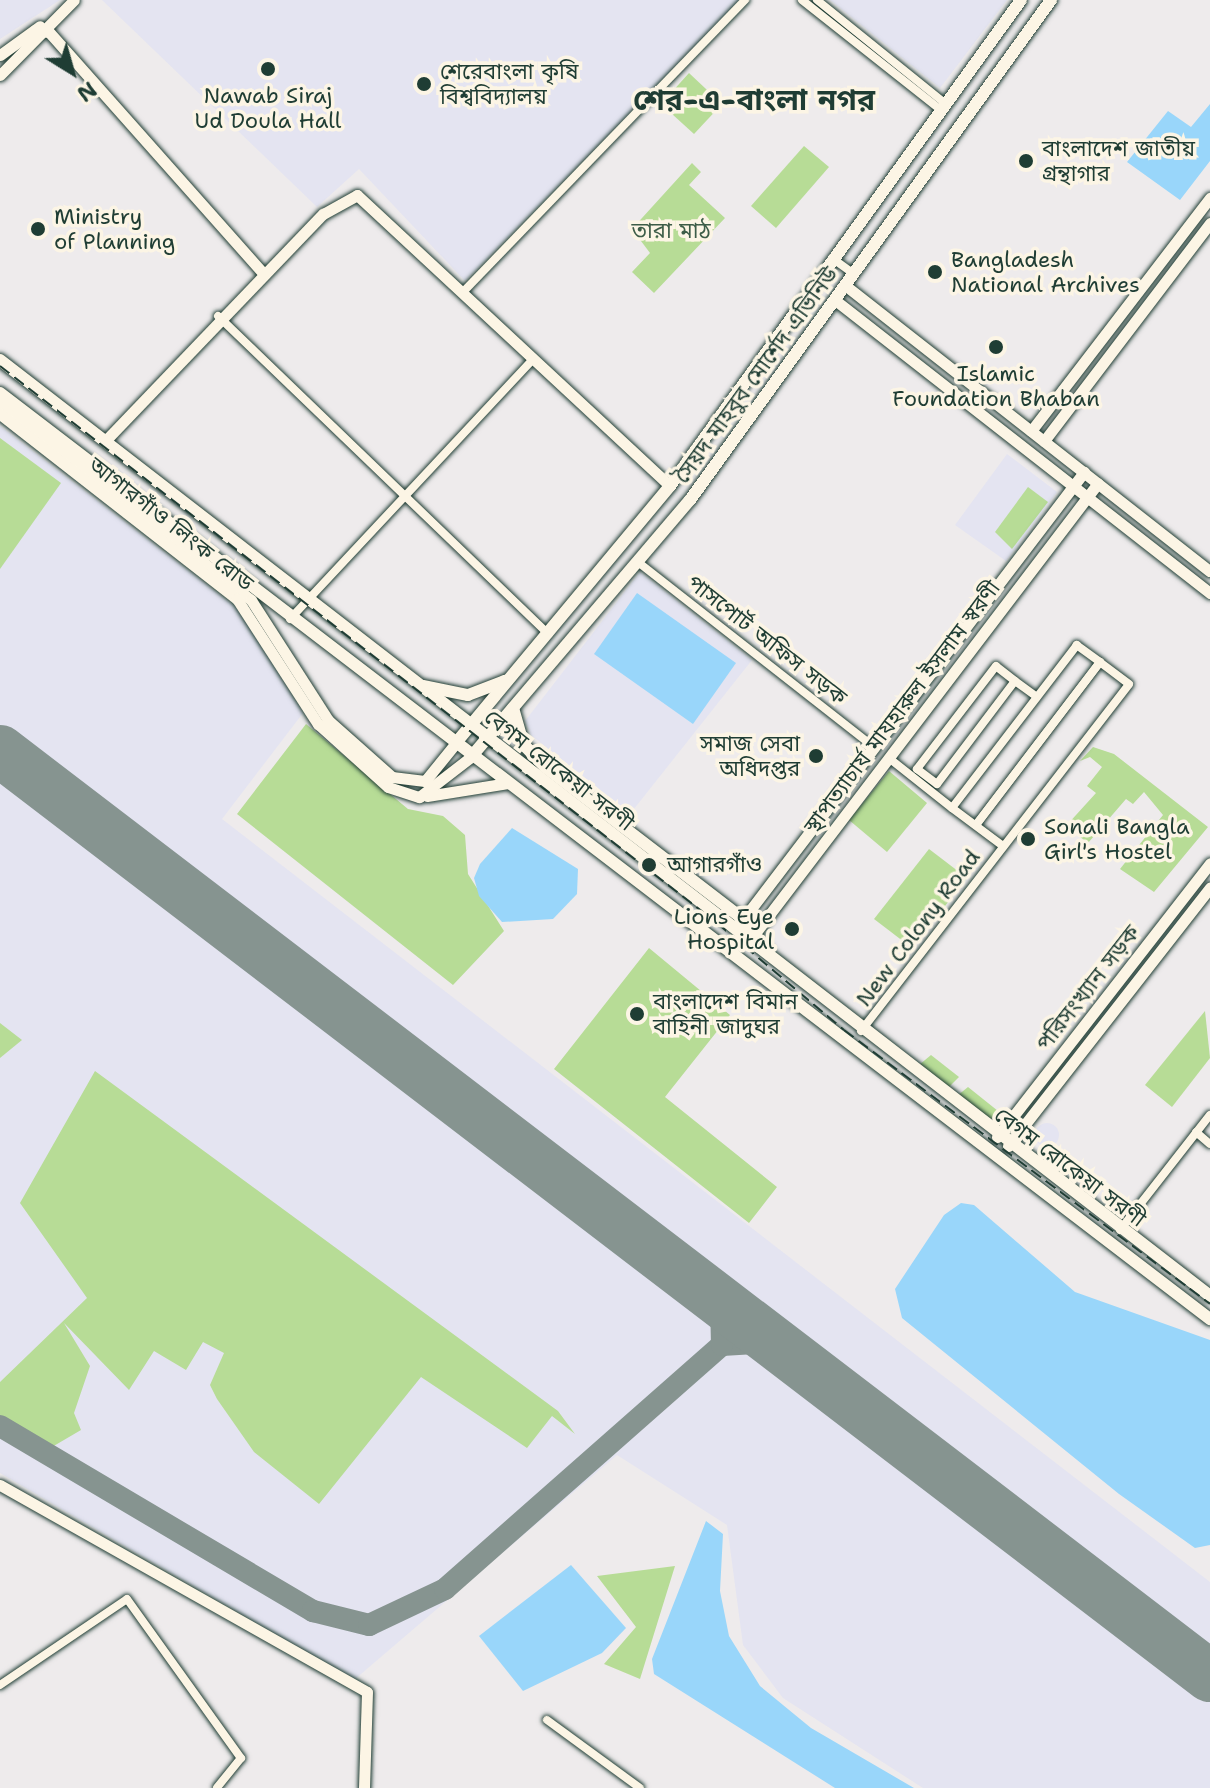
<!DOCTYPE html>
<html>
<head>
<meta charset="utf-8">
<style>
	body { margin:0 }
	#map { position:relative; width:1210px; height:1788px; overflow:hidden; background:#eeebec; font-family:"Shantell Sans","Noto Sans Bengali",sans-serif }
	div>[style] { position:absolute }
	.built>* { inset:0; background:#e4e4f1 }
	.round { border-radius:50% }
	.green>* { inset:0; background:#b7dc96 }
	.water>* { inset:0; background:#99d6fa }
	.taxiway>* { height:22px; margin:-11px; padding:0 11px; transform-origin:11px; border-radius:11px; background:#869490 }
	.runway>* { height:52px; margin:-26px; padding:0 26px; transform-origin:26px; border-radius:26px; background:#869490 }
	.roads { filter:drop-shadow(0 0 2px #1f3d34) drop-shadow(0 0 2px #1f3d34) }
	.street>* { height:8px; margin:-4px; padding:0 4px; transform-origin:4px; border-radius:4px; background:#fcf5e5 }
	.secondary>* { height:11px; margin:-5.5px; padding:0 5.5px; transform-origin:5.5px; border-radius:5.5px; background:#fcf5e5 }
	.primary>* { height:12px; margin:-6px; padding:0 6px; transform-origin:6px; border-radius:6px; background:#fcf5e5 }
	.rail>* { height:2px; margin-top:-1px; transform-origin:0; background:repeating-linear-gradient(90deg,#1f3d34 0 12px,transparent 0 18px) }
	.dots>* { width:22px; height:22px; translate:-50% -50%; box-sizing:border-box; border:4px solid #fcf5e5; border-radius:50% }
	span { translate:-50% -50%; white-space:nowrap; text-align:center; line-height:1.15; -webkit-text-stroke:7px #fcf5e5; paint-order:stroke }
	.poi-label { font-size:22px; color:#1f3d34 }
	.left { translate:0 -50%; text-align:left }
	.right { translate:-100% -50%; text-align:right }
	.park-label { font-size:22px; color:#3d5d48 }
	.street-label { font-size:22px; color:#1f3d34 }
	.district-label { font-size:30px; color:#1f3d34; font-weight:700 }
	.north { position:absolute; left:32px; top:32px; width:80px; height:80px; -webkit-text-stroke:6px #fcf5e5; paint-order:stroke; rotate:143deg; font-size:22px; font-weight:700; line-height:32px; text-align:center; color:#1f3d34 }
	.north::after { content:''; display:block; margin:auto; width:28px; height:36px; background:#1f3d34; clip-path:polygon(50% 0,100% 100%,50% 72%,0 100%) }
</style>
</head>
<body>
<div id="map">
	<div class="built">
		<i style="clip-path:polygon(0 0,60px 0,0 39px)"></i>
		<i style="clip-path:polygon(102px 0,740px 0,465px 281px,359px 169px,317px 207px)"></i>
		<i style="clip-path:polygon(830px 0,1007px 0,940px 88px)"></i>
		<i style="clip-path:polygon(0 426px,238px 609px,303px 713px,222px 819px,1210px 1582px,1210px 1788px,923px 1788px,783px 1698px,743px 1645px,727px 1525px,617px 1455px,354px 1680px,0 1473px)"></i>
		<i style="clip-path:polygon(1007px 454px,1057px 492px,1006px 561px,955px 525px)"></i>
		<i style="clip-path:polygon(640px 572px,752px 660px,630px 814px,531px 735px,525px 721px)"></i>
		<i class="round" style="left:1035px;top:1123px;width:24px;height:24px"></i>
	</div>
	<div class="green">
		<i style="clip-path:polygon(689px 73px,722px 104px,694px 134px,661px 104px)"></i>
		<i style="clip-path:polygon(804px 146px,829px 167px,776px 228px,751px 206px)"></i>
		<i style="clip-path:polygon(692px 163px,701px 172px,689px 185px,725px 218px,654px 293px,632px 272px,650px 253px,632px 229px)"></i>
		<i style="clip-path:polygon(0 438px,61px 483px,0 569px)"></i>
		<i style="clip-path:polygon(1028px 487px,1048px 502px,1012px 549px,995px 532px)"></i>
		<i style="clip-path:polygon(306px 724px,408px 809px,443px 816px,465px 835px,468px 874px,504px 931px,453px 985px,237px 814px)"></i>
		<i style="clip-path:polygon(1093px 747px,1114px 754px,1208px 827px,1154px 892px,1120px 869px,1163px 815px,1144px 792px,1133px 804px,1126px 799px,1088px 843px,1066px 826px,1096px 793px,1087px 786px,1102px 767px,1090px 757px,1080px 761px)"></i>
		<i style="clip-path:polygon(889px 771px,927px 803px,887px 852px,849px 820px)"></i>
		<i style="clip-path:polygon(929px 849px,967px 878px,912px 948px,874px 919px)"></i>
		<i style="clip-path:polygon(649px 948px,730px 1015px,665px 1097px,777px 1187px,749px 1223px,554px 1069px)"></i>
		<i style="clip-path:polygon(1205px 1011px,1210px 1058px,1172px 1107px,1145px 1085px)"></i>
		<i style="clip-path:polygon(0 1023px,22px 1040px,0 1058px)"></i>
		<i style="clip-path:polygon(931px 1055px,959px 1077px,948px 1088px,919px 1065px)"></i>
		<i style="clip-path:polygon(95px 1071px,558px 1411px,575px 1434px,552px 1416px,527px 1448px,421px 1377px,319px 1504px,254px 1452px,217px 1399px,210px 1385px,224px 1353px,203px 1342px,186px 1370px,154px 1351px,129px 1390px,64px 1323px,90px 1366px,74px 1413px,81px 1430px,52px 1447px,0 1418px,0 1382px,87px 1298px,20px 1203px)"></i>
		<i style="clip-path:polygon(968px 1087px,998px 1111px,989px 1121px,957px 1096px)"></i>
		<i style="clip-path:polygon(675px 1566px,640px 1679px,604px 1664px,636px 1627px,597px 1576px)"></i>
	</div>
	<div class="water">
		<i style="clip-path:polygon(1210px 104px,1210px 161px,1180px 200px,1127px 162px,1168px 111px,1191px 127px)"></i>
		<i style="clip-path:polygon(637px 593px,736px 663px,693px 724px,594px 654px)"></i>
		<i style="clip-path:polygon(512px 828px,578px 869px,577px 894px,553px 919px,502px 922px,479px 896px,474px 878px,480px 864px)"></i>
		<i style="clip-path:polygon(961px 1203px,974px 1205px,1075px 1292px,1210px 1340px,1210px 1545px,1195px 1548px,1119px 1494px,902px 1318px,895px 1289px,944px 1215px)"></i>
		<i style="clip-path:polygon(706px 1521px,723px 1534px,720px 1591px,729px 1636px,760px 1686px,811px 1728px,914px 1788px,835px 1788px,654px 1674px,652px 1659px)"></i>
		<i style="clip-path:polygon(571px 1565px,626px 1628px,602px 1653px,523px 1691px,479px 1636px)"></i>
	</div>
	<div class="taxiway">
		<i style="left:722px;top:1345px;width:51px;rotate:-3.4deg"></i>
		<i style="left:0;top:1426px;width:364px;rotate:30.6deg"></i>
		<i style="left:313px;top:1611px;width:58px;rotate:14deg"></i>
		<i style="left:369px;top:1625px;width:84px;rotate:-25.3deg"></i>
		<i style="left:445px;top:1589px;width:369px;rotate:-41.4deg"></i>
		<i style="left:722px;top:1345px;width:43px;rotate:-91.3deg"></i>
	</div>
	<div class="runway">
		<i style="left:0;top:751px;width:1523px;rotate:37.4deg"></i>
	</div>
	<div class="roads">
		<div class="street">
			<i style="left:802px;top:0;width:177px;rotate:38.4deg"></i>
			<i style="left:817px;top:0;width:166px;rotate:38.9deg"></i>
			<i style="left:832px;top:258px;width:27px;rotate:36deg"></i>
			<i style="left:464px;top:291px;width:405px;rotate:-46deg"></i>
			<i style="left:218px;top:316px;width:459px;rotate:43.9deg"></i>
			<i style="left:638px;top:562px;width:300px;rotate:38.1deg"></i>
			<i style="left:290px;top:619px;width:357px;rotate:-46.9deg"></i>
			<i style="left:1015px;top:681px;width:24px;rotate:-142deg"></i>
			<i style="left:996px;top:666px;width:130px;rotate:127.5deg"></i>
			<i style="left:917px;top:769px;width:25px;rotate:37deg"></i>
			<i style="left:937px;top:784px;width:129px;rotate:-52.9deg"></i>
			<i style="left:1015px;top:681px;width:27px;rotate:36deg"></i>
			<i style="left:952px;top:808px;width:64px;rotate:36.7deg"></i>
			<i style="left:861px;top:1031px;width:438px;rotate:-52.3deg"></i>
			<i style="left:1129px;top:684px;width:36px;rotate:-143deg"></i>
			<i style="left:1100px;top:662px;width:205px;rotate:127.3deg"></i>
			<i style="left:976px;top:825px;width:205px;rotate:-52.7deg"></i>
			<i style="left:1100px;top:662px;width:29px;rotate:-144deg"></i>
			<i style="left:1077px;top:645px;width:205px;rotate:127.5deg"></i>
			<i style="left:952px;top:808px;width:80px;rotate:-141.6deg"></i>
			<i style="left:1196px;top:1132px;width:18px;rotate:41deg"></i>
			<i style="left:1120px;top:1230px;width:146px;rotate:-52deg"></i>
			<i style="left:0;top:1685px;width:153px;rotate:-34.1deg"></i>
			<i style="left:127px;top:1599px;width:196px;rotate:54.4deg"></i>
			<i style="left:241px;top:1758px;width:38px;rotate:129deg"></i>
			<i style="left:547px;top:1720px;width:115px;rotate:36.2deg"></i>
		</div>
		<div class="secondary">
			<i style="left:35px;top:30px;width:14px;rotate:8deg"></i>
			<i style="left:49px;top:32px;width:322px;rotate:48.4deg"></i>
			<i style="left:0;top:55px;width:49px;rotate:-35.9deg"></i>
			<i style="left:0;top:75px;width:105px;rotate:-45.4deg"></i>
			<i style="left:846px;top:286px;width:462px;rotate:38.1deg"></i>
			<i style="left:835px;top:300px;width:476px;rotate:38deg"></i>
			<i style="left:0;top:403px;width:319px;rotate:38.1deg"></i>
			<i style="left:251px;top:600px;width:143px;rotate:57.3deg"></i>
			<i style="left:328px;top:720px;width:86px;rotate:41.7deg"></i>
			<i style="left:392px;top:777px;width:33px;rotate:7deg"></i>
			<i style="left:425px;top:781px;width:48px;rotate:-51deg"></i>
			<i style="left:0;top:414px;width:301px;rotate:38deg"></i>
			<i style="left:237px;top:599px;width:149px;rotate:57.1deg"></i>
			<i style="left:318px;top:724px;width:94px;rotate:42deg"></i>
			<i style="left:388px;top:787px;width:33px;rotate:18deg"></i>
			<i style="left:419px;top:797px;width:66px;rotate:-37.6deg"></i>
			<i style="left:1031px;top:431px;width:294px;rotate:-52.5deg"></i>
			<i style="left:105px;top:441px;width:315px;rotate:-46.2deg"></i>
			<i style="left:323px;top:214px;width:39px;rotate:-29deg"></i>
			<i style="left:357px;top:195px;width:427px;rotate:42.9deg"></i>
			<i style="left:1044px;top:441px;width:274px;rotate:-52.7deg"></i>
			<i style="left:427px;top:796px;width:82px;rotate:-9.1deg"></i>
			<i style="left:738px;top:926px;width:571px;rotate:-52.69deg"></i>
			<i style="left:750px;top:940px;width:574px;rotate:-52.71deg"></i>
			<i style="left:997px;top:1137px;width:347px;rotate:-52.1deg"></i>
			<i style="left:1008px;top:1146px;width:328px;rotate:-52deg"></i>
			<i style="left:0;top:1485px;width:421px;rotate:29.4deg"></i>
			<i style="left:367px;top:1692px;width:96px;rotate:91.8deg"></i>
		</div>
		<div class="primary">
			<i style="left:0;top:360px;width:1530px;rotate:37.72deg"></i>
			<i style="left:0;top:393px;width:1524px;rotate:37.43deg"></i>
			<i style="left:423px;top:686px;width:46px;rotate:11.3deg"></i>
			<i style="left:468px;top:695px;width:40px;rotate:-21deg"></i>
			<i style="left:513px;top:708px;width:37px;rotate:74deg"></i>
			<i style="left:523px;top:744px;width:32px;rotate:46deg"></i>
			<i style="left:545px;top:767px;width:250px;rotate:37.5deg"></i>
			<i style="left:743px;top:919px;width:41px;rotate:52.9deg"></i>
			<i style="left:455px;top:744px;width:336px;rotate:-50.2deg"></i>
			<i style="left:670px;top:486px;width:599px;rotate:-54.16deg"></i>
			<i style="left:471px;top:757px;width:338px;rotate:-49.6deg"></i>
			<i style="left:690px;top:500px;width:617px;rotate:-54.17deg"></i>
		</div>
	</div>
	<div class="rail">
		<i style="left:0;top:366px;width:908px;rotate:37.84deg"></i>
		<i style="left:717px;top:923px;width:166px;rotate:40.1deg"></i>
		<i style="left:844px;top:1030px;width:457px;rotate:36.8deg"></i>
	</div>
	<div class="dots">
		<i style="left:268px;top:69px;background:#1f3d34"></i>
		<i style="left:424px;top:84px;background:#1f3d34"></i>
		<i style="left:1026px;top:161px;background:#1f3d34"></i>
		<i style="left:38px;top:229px;background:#1f3d34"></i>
		<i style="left:935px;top:272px;background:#1f3d34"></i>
		<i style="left:996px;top:347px;background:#1f3d34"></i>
		<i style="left:816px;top:756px;background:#1f3d34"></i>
		<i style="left:1028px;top:839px;background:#1f3d34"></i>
		<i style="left:649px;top:865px;background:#1f3d34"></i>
		<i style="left:792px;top:929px;background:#1f3d34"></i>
		<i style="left:637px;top:1014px;background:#1f3d34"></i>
	</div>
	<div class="poi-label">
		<span class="left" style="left:440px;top:84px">শেরেবাংলা কৃষি<br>বিশ্ববিদ্যালয়</span>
		<span style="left:268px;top:108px">Nawab Siraj<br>Ud Doula Hall</span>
		<span class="left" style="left:1042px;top:161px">বাংলাদেশ জাতীয়<br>গ্রন্থাগার</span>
		<span class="left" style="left:54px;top:229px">Ministry<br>of Planning</span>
		<span class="left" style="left:951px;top:272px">Bangladesh<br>National Archives</span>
		<span style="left:996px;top:386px">Islamic<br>Foundation Bhaban</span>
		<span class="right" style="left:800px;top:756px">সমাজ সেবা<br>অধিদপ্তর</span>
		<span class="left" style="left:1044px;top:839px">Sonali Bangla<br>Girl's Hostel</span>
		<span class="left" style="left:667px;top:865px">আগারগাঁও</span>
		<span class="right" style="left:774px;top:929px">Lions Eye<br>Hospital</span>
		<span class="left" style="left:653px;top:1014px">বাংলাদেশ বিমান<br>বাহিনী জাদুঘর</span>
	</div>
	<div class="park-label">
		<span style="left:671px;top:231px">তারা মাঠ</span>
	</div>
	<div class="street-label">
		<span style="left:756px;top:375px;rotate:-54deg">সৈয়দ মাহবুব মোর্শেদ এভিনিউ</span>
		<span style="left:171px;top:524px;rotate:38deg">আগারগাঁও লিংক রোড</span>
		<span style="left:767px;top:640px;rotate:38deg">পাসপোর্ট অফিস সড়ক</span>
		<span style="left:902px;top:707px;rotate:-53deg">স্থাপত্যাচার্য মাযহারুল ইসলাম স্বরণী</span>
		<span style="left:559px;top:770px;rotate:38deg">বেগম রোকেয়া সরণী</span>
		<span style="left:918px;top:928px;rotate:-53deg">New Colony Road</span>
		<span style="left:1088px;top:988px;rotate:-52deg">পরিসংখ্যান সড়ক</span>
		<span style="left:1070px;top:1167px;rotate:37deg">বেগম রোকেয়া সরণী</span>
	</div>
	<div class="district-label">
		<span style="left:754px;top:100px">শের-এ-বাংলা নগর</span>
	</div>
	<div class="north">N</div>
</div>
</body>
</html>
